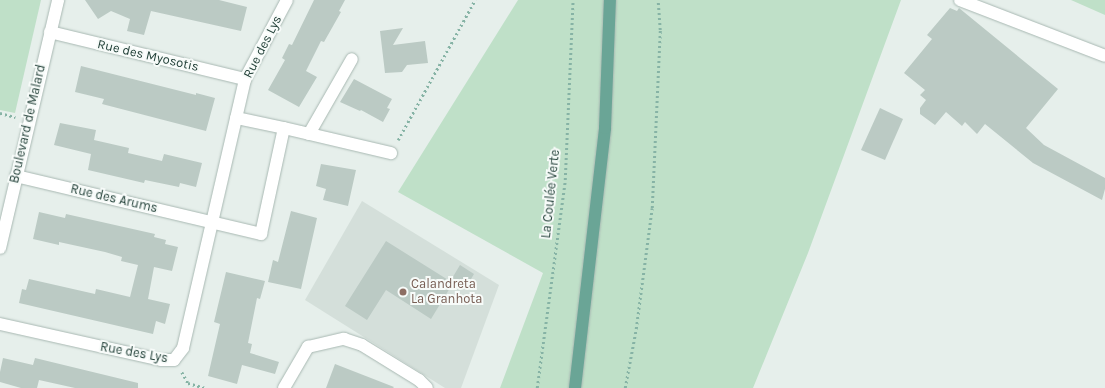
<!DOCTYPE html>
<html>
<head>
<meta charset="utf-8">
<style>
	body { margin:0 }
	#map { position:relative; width:1105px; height:388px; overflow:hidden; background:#e6efeb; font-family:Karla,sans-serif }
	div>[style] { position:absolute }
	.built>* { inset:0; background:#d4dfda }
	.green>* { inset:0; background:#bfe0c8 }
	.building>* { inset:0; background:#bbcac4 }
	.path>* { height:2.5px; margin-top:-1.25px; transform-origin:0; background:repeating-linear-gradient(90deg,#86b3a5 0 2px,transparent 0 5px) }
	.roads { filter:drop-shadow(0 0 1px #a8b8b2) drop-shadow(0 0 1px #a8b8b2) }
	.minor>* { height:12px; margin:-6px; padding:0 6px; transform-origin:6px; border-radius:6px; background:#fff }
	.major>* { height:12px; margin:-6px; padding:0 6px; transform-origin:6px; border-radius:6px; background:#6aa596 }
	.dots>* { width:11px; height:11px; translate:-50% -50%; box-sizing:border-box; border:2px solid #f7fbf9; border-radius:50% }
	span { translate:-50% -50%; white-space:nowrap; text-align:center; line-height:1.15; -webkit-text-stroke:4px #f7fbf9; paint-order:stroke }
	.street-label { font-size:13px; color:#24423a }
	.education-label { font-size:13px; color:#785e54 }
	.left { translate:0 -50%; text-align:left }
</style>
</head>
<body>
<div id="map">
	<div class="built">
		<i style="clip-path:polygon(362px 201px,499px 285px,461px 388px,445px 388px,305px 300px)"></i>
	</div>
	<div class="green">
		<i style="clip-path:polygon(0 0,41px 0,15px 113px,0 110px)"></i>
		<i style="clip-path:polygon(518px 0,901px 0,808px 253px,753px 388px,500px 388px,543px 273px,398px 192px)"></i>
		<i style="clip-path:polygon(1071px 0,1105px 0,1105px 15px)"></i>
	</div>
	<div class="building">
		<i style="clip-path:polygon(85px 0,219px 0,247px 7px,241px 31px,151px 11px,144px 35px,127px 31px,130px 19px,111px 11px,98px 19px)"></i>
		<i style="clip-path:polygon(314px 0,345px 0,339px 11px,341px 12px,324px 42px,321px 41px,306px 71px,317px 77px,299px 107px,268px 90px,285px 60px,282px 58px,289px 44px,292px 45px)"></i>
		<i style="clip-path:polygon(950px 8px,957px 11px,959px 8px,1058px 89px,1026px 128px,1044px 145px,1105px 178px,1105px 189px,1102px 200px,1033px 163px,985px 124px,977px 134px,965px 122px,962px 126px,946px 112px,935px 125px,920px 114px,920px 108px,926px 100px,920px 95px,925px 90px,904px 73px,932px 39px,927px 35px)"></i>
		<i style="clip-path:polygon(403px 28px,393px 45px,425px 41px,428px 63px,407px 65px,402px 72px,385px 73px,380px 31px)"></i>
		<i style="clip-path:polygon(81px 66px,196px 95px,196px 93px,215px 98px,206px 131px,102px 104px,104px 99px,75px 92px)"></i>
		<i style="clip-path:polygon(354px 79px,392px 99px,387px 108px,390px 109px,383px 122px,361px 110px,360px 111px,340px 102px)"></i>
		<i style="clip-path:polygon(880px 108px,903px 119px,885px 160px,861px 150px)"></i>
		<i style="clip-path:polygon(60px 123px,96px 130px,94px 140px,129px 148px,128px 153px,162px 161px,164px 154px,202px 163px,196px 187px,180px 183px,179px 187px,145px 180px,144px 183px,88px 170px,91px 154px,54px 145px)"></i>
		<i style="clip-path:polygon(321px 164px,356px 170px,348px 206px,323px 200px,326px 189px,316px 186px)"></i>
		<i style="clip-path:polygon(291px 211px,317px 218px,301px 289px,268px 282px,273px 260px,278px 262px)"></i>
		<i style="clip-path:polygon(39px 212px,65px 218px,66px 214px,155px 234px,154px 237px,166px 240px,165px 244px,178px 247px,172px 271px,154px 267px,148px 299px,170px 304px,165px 324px,156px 321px,153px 334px,19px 303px,22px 289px,26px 290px,29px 279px,95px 294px,96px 289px,130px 297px,138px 265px,121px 261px,122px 257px,105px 252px,59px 242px,59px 245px,33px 239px)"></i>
		<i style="clip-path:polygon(386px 241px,453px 283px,431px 319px,386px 290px,367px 320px,345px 306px)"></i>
		<i style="clip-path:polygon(460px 265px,474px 274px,465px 289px,451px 280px)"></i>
		<i style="clip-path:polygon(226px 272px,265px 281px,260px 299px,257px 298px,248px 343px,252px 344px,250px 353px,279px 362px,275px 374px,242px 365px,237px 384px,208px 376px,220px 324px,214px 322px)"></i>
		<i style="clip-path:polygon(3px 358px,33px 365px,35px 358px,138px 383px,138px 388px,75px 388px,39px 380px,37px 388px,21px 388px,0 382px,0 372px)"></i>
		<i style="clip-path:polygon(335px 364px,394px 387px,393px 388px,326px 388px)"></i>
	</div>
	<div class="path">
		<i style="left:0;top:113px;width:16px;rotate:15deg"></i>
		<i style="left:398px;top:140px;width:160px;rotate:-61.2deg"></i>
		<i style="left:182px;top:372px;width:13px;rotate:61deg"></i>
		<i style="left:188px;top:383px;width:18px;rotate:16deg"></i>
		<i style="left:537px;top:388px;width:210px;rotate:-82.3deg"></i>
		<i style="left:565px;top:180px;width:180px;rotate:-87.5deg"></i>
		<i style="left:625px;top:388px;width:60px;rotate:-79.4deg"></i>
		<i style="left:636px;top:329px;width:122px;rotate:-82.5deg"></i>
		<i style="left:652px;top:208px;width:178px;rotate:-87.4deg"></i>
		<i style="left:660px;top:30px;width:30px;rotate:-94deg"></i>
	</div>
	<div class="roads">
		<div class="minor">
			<i style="left:960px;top:0;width:155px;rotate:21.1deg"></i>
			<i style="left:50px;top:32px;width:201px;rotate:13.6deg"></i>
			<i style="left:284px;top:128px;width:110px;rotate:13.2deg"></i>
			<i style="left:309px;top:134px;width:86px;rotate:-60.2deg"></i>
			<i style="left:16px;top:176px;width:252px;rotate:13.3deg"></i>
			<i style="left:261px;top:234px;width:108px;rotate:-77.8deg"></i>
			<i style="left:284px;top:128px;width:49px;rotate:-168.2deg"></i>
			<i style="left:0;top:248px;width:255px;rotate:-76.8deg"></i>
			<i style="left:0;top:324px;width:165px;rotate:12.6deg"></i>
			<i style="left:161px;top:360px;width:13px"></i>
			<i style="left:174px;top:360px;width:15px;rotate:-53deg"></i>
			<i style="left:183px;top:348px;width:276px;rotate:-77deg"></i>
			<i style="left:245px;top:79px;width:89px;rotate:-62deg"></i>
			<i style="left:284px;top:388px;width:48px;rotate:-59.7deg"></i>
			<i style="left:308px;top:347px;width:37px;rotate:-13deg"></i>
			<i style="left:344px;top:339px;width:19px;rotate:18deg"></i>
			<i style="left:362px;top:345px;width:67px;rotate:31.6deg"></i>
			<i style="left:419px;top:380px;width:11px;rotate:45deg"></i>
		</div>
		<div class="major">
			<i style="left:575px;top:388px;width:262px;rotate:-83.4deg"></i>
			<i style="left:605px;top:128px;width:128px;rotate:-87.8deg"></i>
		</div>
	</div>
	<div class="dots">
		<i style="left:403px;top:292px;background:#8d6e63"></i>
	</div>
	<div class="street-label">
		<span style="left:263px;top:47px;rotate:-63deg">Rue des Lys</span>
		<span style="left:148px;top:56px;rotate:13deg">Rue des Myosotis</span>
		<span style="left:28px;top:124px;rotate:-77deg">Boulevard de Malard</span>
		<span style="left:551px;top:194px;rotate:-84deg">La Coulée Verte</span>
		<span style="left:114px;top:199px;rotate:13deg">Rue des Arums</span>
		<span style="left:134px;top:353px;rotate:10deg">Rue des Lys</span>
	</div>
	<div class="education-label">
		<span class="left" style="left:411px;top:292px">Calandreta<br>La Granhota</span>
	</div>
</div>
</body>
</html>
